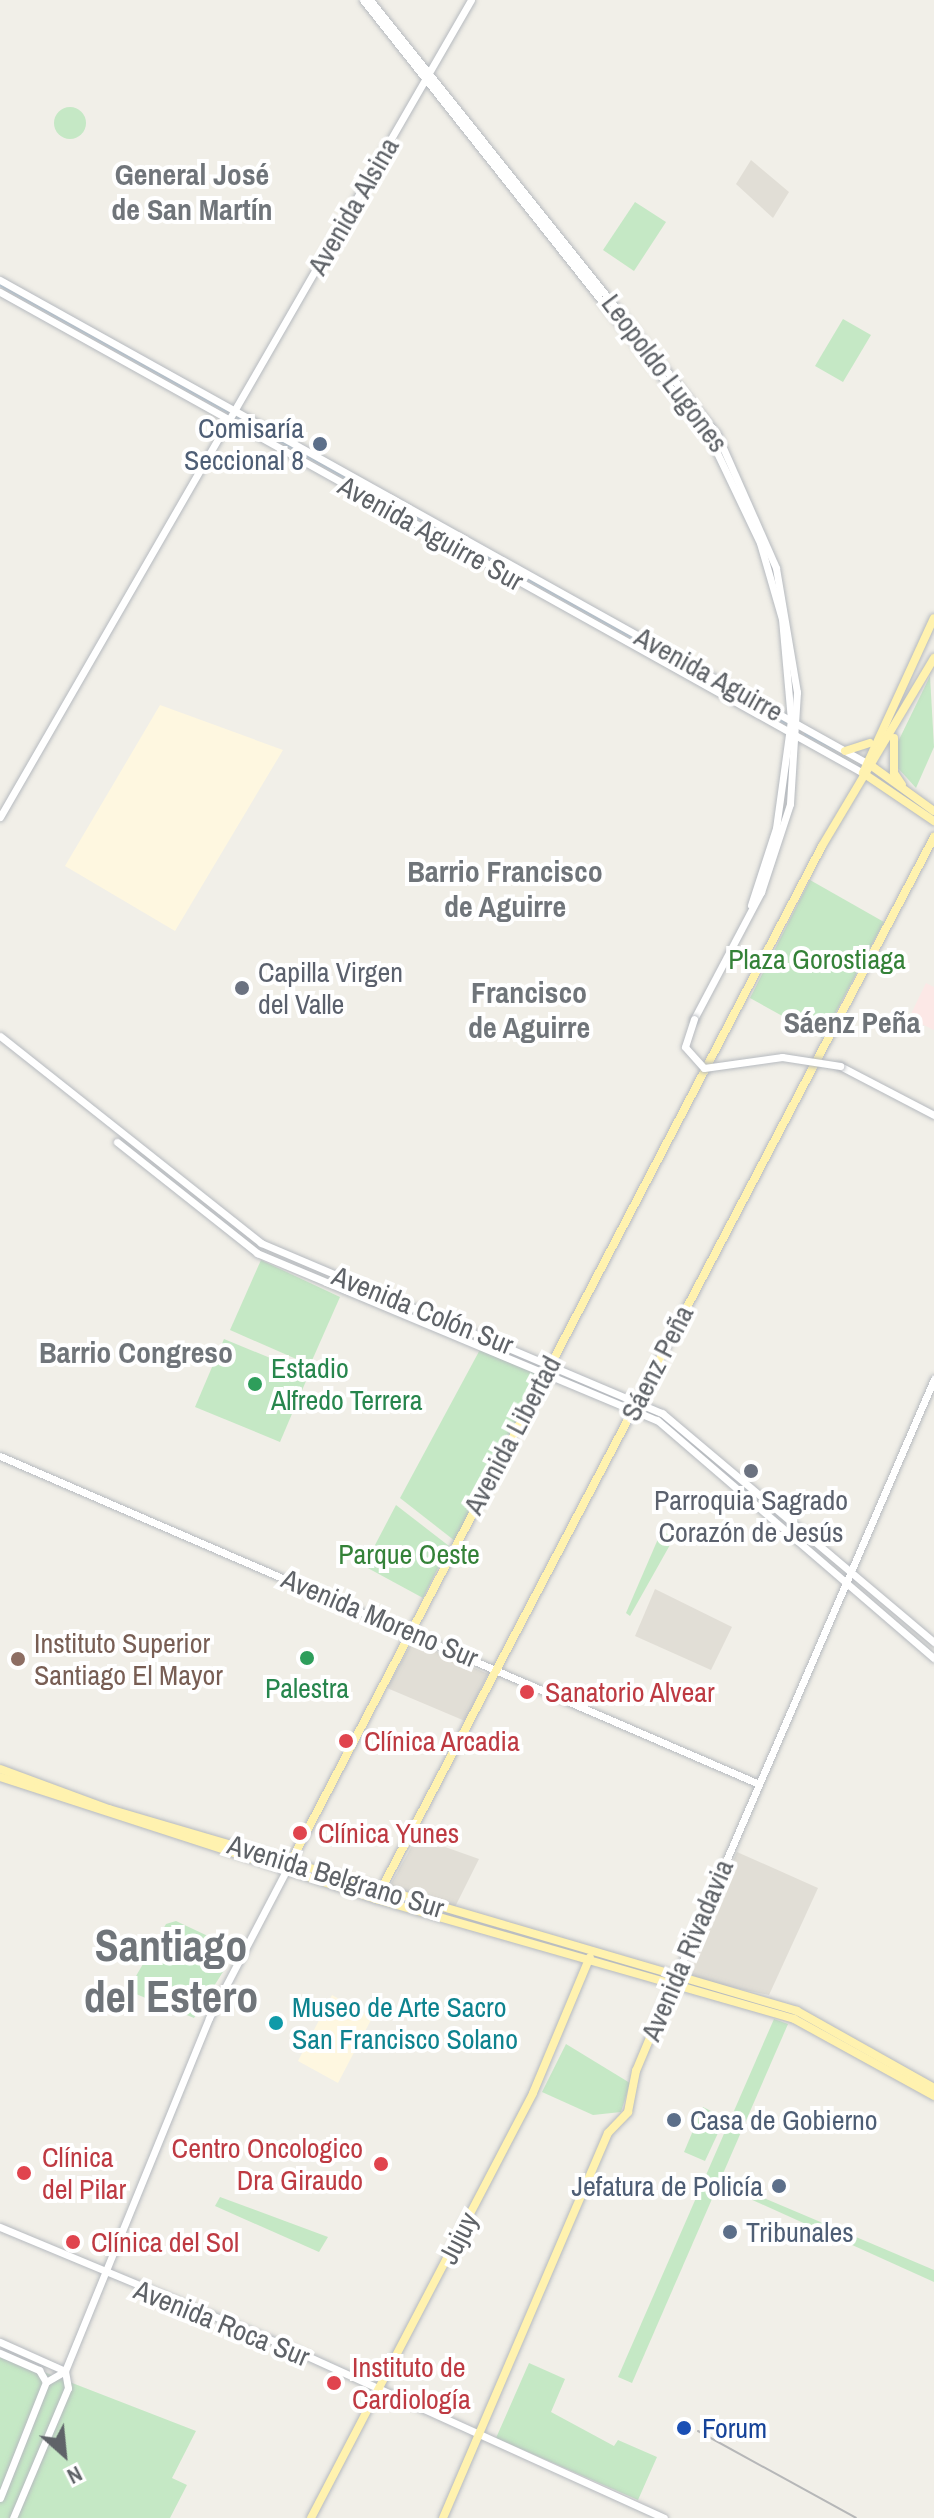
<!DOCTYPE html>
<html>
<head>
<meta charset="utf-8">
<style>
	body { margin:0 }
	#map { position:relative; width:934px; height:2518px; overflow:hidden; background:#f1efe8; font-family:"Archivo Narrow",sans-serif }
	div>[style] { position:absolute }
	.commercial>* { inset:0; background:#fef7e0 }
	.education>* { inset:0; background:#e1ded6 }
	.medical>* { inset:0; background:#fce8e6 }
	.green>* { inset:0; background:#c5e8c5 }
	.round { border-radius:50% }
	.stream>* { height:2px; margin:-1px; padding:0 1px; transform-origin:1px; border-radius:1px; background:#aadaff }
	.roads { filter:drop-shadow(0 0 2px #b6babf) drop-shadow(0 0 2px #b6babf) }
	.secondary>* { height:7px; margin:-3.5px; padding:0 3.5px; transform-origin:3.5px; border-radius:3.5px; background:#fff }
	.primary>* { height:8px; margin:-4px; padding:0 4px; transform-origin:4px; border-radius:4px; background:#fff2af }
	.tram>* { height:2px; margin:-1px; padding:0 1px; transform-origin:1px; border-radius:1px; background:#b6b7b8 }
	.bridges { filter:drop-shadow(0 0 2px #b6babf) drop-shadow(0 0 2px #b6babf) }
	.secondary-bridge>* { height:7px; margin:-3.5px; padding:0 3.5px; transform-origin:3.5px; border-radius:3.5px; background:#fff }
	.dots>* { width:22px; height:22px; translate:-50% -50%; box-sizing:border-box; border:4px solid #fff; border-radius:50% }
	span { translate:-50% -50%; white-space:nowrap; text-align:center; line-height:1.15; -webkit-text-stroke:8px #fff; paint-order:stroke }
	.street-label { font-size:28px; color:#5f6368 }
	.service-label { font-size:28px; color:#4e5e75 }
	.right { translate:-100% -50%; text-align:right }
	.left { translate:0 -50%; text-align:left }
	.park-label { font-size:28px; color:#348238 }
	.worship-label { font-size:28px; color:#5b616d }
	.leisure-label { font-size:28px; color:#27864d }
	.education-label { font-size:28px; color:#785e54 }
	.health-label { font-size:28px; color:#be3a42 }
	.culture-label { font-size:28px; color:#0d838f }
	.transit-label { font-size:28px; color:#164399 }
	.neighbourhood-label { font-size:30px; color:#70757a; font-weight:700 }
	.town-label { font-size:44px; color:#70757a; font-weight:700 }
	.north { position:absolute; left:24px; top:2414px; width:80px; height:80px; -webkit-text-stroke:6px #fff; paint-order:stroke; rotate:153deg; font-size:22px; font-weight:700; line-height:32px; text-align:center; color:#5f6368 }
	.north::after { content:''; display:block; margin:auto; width:28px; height:36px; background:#5f6368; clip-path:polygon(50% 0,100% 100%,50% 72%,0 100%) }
</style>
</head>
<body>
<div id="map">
	<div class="commercial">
		<i style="clip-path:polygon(160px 705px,283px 750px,175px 931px,65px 866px)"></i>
		<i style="clip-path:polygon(332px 1995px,372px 2018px,338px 2083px,298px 2061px)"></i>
	</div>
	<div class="education">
		<i style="clip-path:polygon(751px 160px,789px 192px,773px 218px,736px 184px)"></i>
		<i style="clip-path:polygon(655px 1589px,732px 1627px,711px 1670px,635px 1636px)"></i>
		<i style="clip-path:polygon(413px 1641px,488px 1674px,465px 1721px,387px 1688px)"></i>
		<i style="clip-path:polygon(417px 1837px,479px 1859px,454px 1909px,388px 1889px)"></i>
		<i style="clip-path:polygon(737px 1852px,818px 1888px,769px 1995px,682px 1977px)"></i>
	</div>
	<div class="medical">
		<i style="clip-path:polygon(926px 983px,934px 987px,934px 1030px,909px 1018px)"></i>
	</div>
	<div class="green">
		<i class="round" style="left:54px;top:107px;width:32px;height:32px"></i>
		<i style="clip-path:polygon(635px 202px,666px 222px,634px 271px,603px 250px)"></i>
		<i style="clip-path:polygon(843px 319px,871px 335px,843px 382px,815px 366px)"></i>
		<i style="clip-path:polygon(930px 676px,934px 747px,916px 788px,897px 767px,894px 750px)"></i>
		<i style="clip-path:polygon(810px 880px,884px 922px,822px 1038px,750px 998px)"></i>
		<i style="clip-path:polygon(261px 1260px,340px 1297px,310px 1365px,230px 1330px)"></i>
		<i style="clip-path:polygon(224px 1339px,309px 1374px,280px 1442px,195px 1407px)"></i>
		<i style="clip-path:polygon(483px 1344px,544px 1372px,455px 1541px,400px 1498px)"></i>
		<i style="clip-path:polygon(396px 1505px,449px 1546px,423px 1598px,364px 1566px)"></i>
		<i style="clip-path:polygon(661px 1532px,675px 1536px,630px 1616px,626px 1613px)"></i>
		<i style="clip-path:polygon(176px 1921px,227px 1945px,231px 1959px,194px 2018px,136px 1994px,132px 1983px,166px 1924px)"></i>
		<i style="clip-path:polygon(774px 2019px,788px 2024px,632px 2383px,618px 2377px)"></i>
		<i style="clip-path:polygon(566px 2044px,630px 2083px,621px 2112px,593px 2115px,542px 2092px)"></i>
		<i style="clip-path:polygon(703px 2107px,725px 2118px,705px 2161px,684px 2152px)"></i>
		<i style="clip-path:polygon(731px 2184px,934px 2270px,934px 2282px,728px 2189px)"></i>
		<i style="clip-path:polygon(220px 2197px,328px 2237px,319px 2252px,215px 2206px)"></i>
		<i style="clip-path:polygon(0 2355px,196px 2431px,172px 2478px,187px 2485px,170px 2518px,0 2518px)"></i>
		<i style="clip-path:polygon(529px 2363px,565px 2379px,551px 2412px,614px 2446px,618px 2440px,657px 2457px,638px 2500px,496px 2438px)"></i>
	</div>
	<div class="stream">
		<i style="left:0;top:285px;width:901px;rotate:29.15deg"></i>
		<i style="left:805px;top:734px;width:34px;rotate:27deg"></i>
		<i style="left:903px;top:794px;width:34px;rotate:37deg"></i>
	</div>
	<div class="roads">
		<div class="secondary">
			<i style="left:363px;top:0;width:559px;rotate:51.61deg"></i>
			<i style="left:710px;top:438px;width:116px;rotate:64.5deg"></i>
			<i style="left:760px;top:543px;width:79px;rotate:73.9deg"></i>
			<i style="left:782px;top:619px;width:101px;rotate:84.9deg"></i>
			<i style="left:791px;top:720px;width:109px;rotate:97.9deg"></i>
			<i style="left:776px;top:828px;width:81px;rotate:108deg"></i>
			<i style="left:370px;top:0;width:556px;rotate:51.36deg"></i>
			<i style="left:717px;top:434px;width:146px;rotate:66.2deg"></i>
			<i style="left:776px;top:568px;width:126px;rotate:80.4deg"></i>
			<i style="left:797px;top:692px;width:112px;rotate:93.6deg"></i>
			<i style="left:790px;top:804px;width:93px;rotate:108.2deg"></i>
			<i style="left:761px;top:892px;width:144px;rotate:117.8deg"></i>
			<i style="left:0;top:280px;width:990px;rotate:29.13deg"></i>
			<i style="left:0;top:292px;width:988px;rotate:29.13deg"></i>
			<i style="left:0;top:817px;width:943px;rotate:-60.04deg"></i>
			<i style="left:0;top:1036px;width:333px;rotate:38.4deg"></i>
			<i style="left:261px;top:1243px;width:436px;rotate:23deg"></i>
			<i style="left:662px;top:1413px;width:356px;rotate:40.1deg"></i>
			<i style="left:840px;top:1066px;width:106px;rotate:27.5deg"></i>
			<i style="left:117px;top:1142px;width:179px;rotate:38.4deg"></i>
			<i style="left:257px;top:1253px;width:433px;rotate:22.7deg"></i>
			<i style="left:657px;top:1420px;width:365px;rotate:40.7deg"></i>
			<i style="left:0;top:1456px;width:827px;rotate:23.37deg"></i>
			<i style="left:675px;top:1979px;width:654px;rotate:-66.65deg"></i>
			<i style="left:0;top:2227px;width:297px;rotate:22.6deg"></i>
			<i style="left:274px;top:2341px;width:428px;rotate:24.4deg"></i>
			<i style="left:0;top:2342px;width:71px;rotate:24deg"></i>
			<i style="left:0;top:2353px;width:43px;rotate:23.6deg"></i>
			<i style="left:39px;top:2370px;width:14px;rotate:60deg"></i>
			<i style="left:65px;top:2371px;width:381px;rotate:-67.8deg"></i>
			<i style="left:209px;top:2018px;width:168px;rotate:-62.4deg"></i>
			<i style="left:0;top:2498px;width:125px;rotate:-68.4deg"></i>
			<i style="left:46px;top:2382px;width:22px;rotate:-30deg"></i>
			<i style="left:13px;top:2518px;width:141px;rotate:-67.1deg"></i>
			<i style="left:68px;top:2388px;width:17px;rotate:-100deg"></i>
		</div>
		<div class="primary">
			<i style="left:894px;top:738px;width:35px;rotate:90deg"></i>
			<i style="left:894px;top:773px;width:14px;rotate:56deg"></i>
			<i style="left:845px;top:751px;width:26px;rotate:-18deg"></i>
			<i style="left:869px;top:764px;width:80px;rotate:35.9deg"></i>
			<i style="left:863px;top:773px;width:170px;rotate:-65.4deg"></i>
			<i style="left:863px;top:773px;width:86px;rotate:34.1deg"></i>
			<i style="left:0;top:1769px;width:116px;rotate:20.2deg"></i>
			<i style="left:109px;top:1809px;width:717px;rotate:16.36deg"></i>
			<i style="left:797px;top:2011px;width:157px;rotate:29.3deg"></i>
			<i style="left:0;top:1777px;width:395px;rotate:18deg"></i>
			<i style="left:376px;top:1899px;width:435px;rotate:16deg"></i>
			<i style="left:794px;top:2019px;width:160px;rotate:28.8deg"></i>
			<i style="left:287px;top:1869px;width:1154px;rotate:-62.39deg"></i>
			<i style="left:822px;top:846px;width:219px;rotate:-59.2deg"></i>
			<i style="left:376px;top:1899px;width:1200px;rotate:-62.28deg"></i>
			<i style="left:311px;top:2518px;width:479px;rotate:-62.4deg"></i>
			<i style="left:533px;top:2093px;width:147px;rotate:-67.3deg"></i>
			<i style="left:443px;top:2518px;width:419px;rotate:-66.8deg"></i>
			<i style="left:608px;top:2133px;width:29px;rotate:-46deg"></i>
			<i style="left:628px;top:2112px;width:42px;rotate:-79deg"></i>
			<i style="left:636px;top:2071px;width:95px;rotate:-67.2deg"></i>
		</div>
	</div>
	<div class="tram">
		<i style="left:698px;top:2431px;width:180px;rotate:28.8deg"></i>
	</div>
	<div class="bridges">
		<div class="secondary-bridge">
			<i style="left:694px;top:1019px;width:29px;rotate:108deg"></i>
			<i style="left:685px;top:1047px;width:28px;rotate:48deg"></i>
			<i style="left:704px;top:1068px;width:79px;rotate:-8deg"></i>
			<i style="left:782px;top:1057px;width:59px;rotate:8.8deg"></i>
		</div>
	</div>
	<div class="dots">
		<i style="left:320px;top:444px;background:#5c6f8a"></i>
		<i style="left:242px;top:988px;background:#6b7280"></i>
		<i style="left:255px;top:1384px;background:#2e9e5b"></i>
		<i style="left:751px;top:1471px;background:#6b7280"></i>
		<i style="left:307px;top:1658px;background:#2e9e5b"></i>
		<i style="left:18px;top:1659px;background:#8d6e63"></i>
		<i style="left:527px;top:1692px;background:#e0444e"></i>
		<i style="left:346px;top:1741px;background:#e0444e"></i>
		<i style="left:300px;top:1833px;background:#e0444e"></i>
		<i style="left:276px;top:2023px;background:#0f9aa8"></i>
		<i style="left:674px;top:2120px;background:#5c6f8a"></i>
		<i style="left:381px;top:2164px;background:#e0444e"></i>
		<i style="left:24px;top:2173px;background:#e0444e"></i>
		<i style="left:779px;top:2186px;background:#5c6f8a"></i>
		<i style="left:730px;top:2232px;background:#5c6f8a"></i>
		<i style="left:73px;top:2242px;background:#e0444e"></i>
		<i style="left:334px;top:2383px;background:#e0444e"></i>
		<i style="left:684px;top:2428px;background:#1a4fb4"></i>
	</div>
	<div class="street-label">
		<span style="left:353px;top:206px;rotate:-60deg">Avenida Alsina</span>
		<span style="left:665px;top:373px;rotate:53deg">Leopoldo Lugones</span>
		<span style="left:431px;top:533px;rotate:29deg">Avenida Aguirre Sur</span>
		<span style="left:709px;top:674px;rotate:29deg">Avenida Aguirre</span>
		<span style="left:423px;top:1310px;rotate:22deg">Avenida Colón Sur</span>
		<span style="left:657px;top:1363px;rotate:-63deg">Sáenz Peña</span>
		<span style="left:512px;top:1435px;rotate:-62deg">Avenida Libertad</span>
		<span style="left:380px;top:1618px;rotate:23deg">Avenida Moreno Sur</span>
		<span style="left:336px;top:1876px;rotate:17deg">Avenida Belgrano Sur</span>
		<span style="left:687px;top:1950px;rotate:-67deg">Avenida Rivadavia</span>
		<span style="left:458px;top:2238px;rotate:-63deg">Jujuy</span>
		<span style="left:222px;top:2323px;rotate:22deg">Avenida Roca Sur</span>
	</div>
	<div class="service-label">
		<span class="right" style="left:304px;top:444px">Comisaría<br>Seccional 8</span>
		<span class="left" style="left:690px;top:2120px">Casa de Gobierno</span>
		<span class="right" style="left:763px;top:2186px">Jefatura de Policía</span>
		<span class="left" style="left:746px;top:2232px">Tribunales</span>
	</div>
	<div class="park-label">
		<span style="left:817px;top:959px">Plaza Gorostiaga</span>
		<span style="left:409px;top:1554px">Parque Oeste</span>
	</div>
	<div class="worship-label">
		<span class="left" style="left:258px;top:988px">Capilla Virgen<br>del Valle</span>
		<span style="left:751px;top:1516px">Parroquia Sagrado<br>Corazón de Jesús</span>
	</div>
	<div class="leisure-label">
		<span class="left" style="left:271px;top:1384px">Estadio<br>Alfredo Terrera</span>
		<span style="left:307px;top:1688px">Palestra</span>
	</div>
	<div class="education-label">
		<span class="left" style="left:34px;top:1659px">Instituto Superior<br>Santiago El Mayor</span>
	</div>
	<div class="health-label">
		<span class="left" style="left:545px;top:1692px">Sanatorio Alvear</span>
		<span class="left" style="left:364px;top:1741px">Clínica Arcadia</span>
		<span class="left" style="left:318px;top:1833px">Clínica Yunes</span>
		<span class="right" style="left:363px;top:2164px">Centro Oncologico<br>Dra Giraudo</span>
		<span class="left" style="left:42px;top:2173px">Clínica<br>del Pilar</span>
		<span class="left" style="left:91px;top:2242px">Clínica del Sol</span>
		<span class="left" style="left:352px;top:2383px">Instituto de<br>Cardiología</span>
	</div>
	<div class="culture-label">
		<span class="left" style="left:292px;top:2023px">Museo de Arte Sacro<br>San Francisco Solano</span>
	</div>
	<div class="transit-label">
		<span class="left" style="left:702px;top:2428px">Forum</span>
	</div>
	<div class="neighbourhood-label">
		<span style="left:192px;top:191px">General José<br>de San Martín</span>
		<span style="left:505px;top:888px">Barrio Francisco<br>de Aguirre</span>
		<span style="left:529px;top:1009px">Francisco<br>de Aguirre</span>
		<span style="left:852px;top:1022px">Sáenz Peña</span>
		<span style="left:136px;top:1352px">Barrio Congreso</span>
	</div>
	<div class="town-label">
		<span style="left:171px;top:1971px">Santiago<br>del Estero</span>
	</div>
	<div class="north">N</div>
</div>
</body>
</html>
